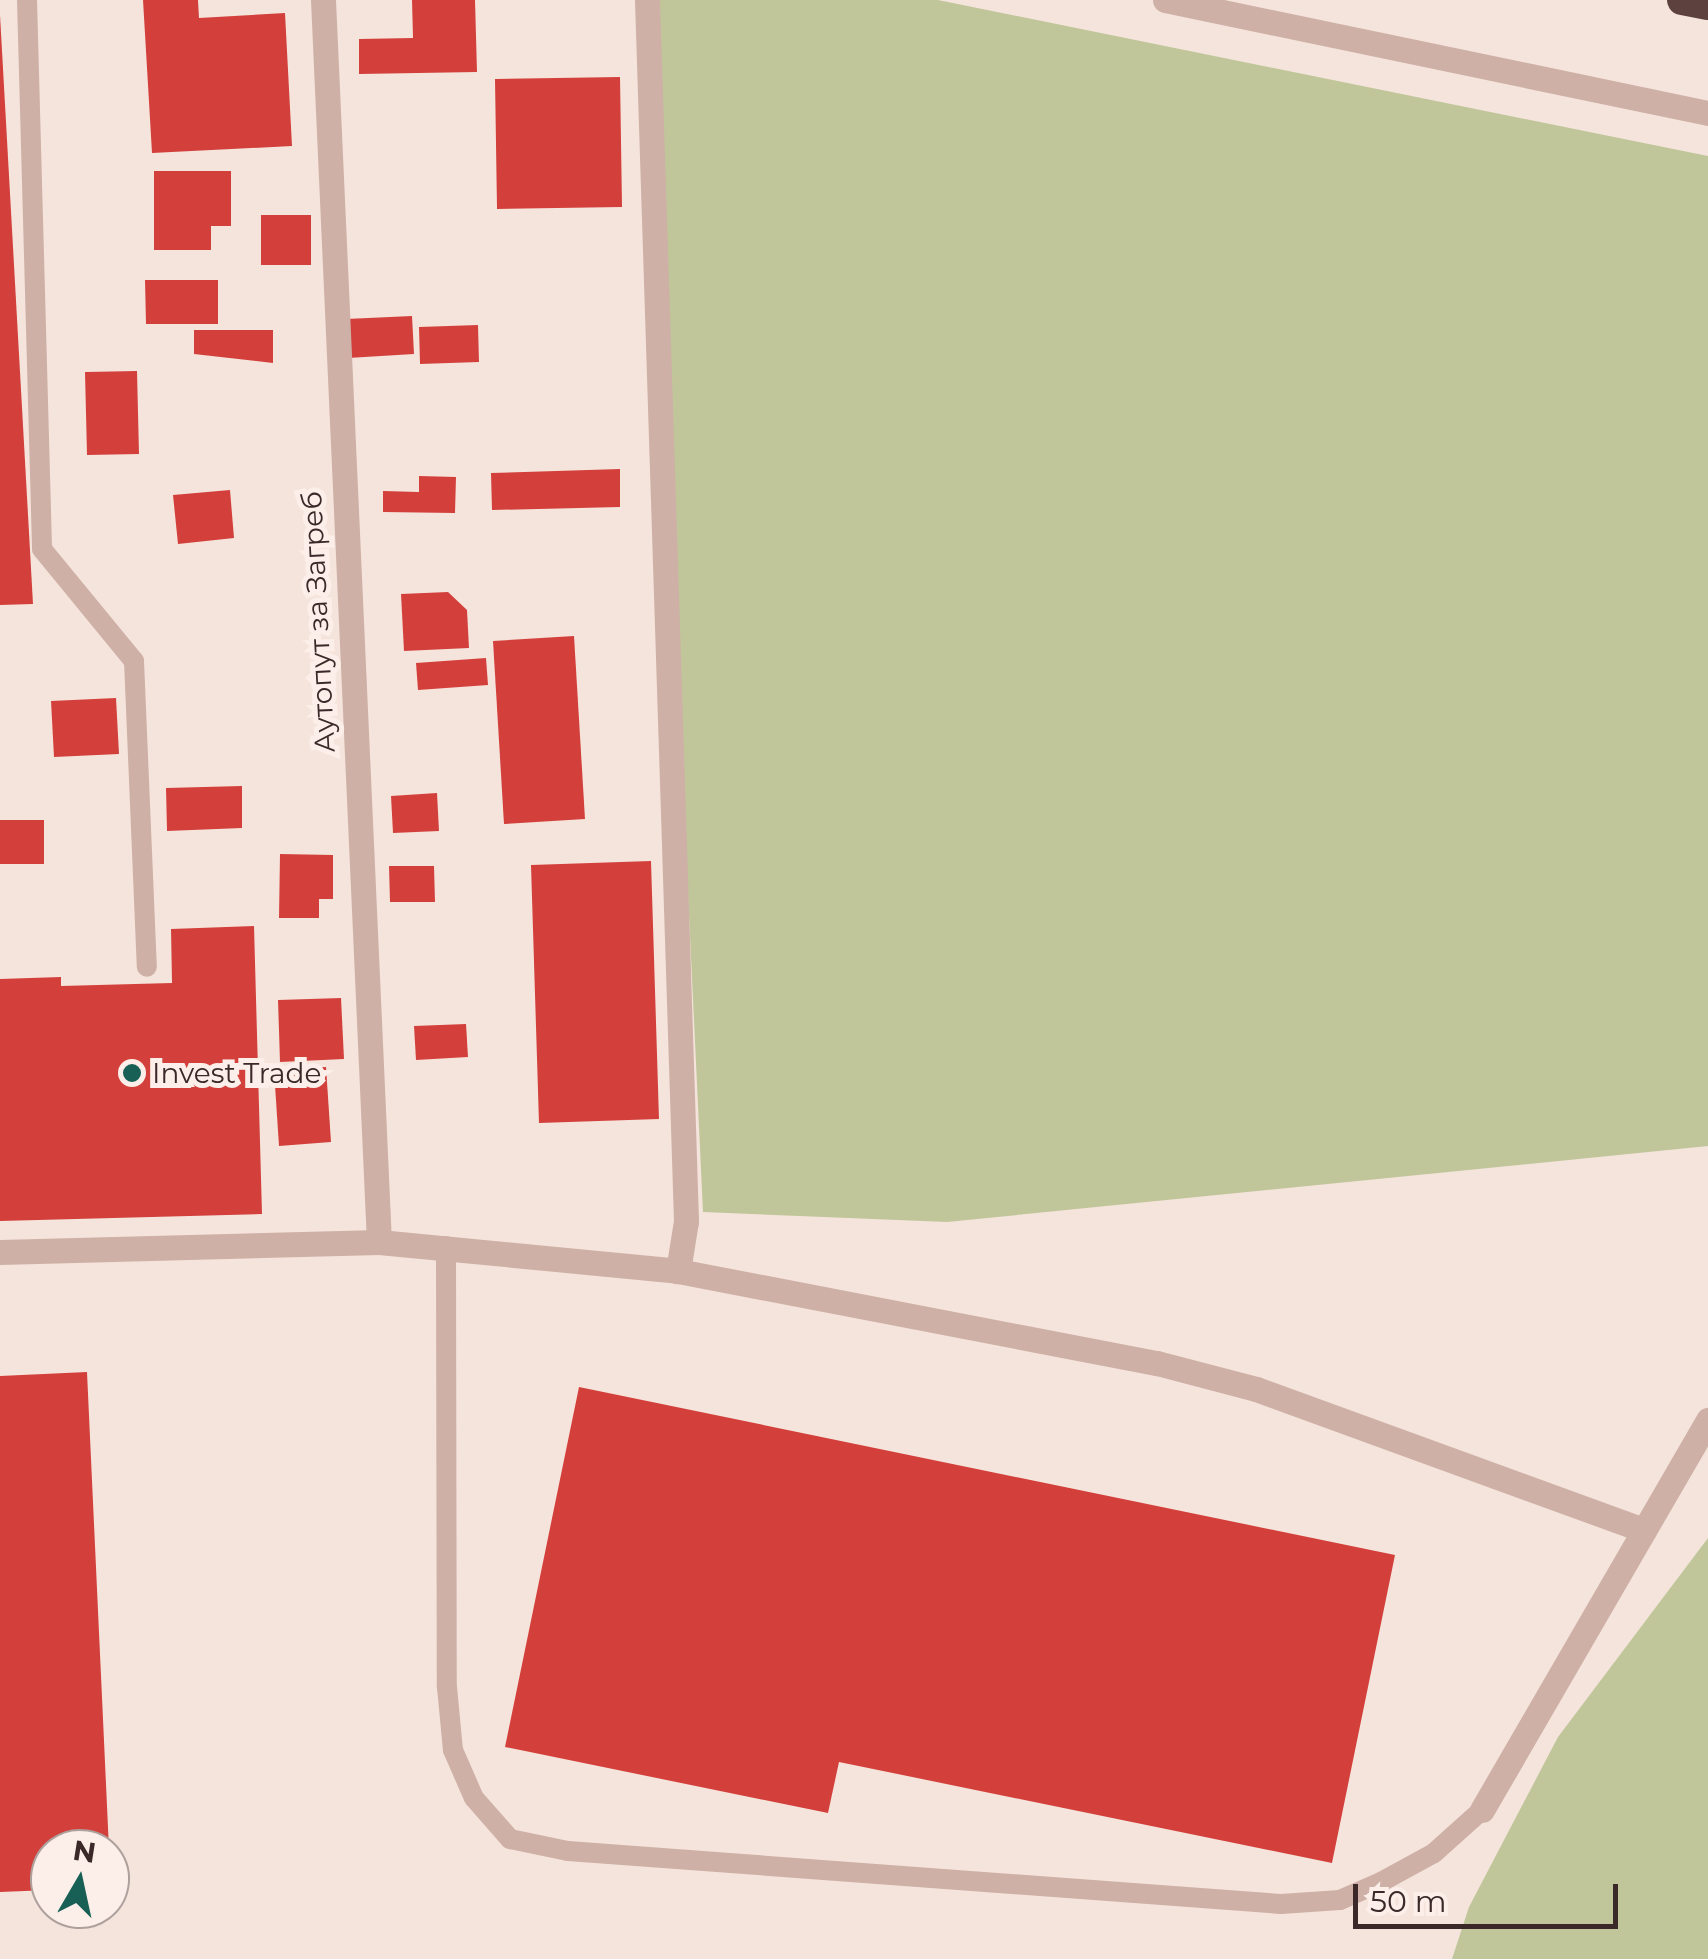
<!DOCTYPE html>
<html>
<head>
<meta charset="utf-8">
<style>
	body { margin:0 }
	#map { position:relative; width:1708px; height:1959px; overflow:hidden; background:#f5e4dc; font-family:Montserrat,sans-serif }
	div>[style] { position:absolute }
	.green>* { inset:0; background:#c0c69a }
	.building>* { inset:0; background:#d3403b }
	.lane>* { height:20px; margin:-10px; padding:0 10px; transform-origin:10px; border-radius:10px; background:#ceb0a6 }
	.street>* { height:25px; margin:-12.5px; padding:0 12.5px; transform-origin:12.5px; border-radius:12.5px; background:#ceb0a6 }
	.highway>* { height:30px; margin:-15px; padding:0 15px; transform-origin:15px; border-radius:15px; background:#5c413e }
	.dots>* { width:28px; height:28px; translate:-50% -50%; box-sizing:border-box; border:5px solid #fcefe9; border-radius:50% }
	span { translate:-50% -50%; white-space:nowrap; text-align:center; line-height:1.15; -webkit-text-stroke:10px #fcefe9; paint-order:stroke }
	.street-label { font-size:28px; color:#3a2928 }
	.poi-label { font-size:28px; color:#3a2928 }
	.left { translate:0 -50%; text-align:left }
	.north { position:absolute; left:30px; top:1829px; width:100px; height:100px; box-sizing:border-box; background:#fcefe9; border:2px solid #aea09c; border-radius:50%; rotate:9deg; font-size:28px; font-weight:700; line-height:40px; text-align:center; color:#3a2928 }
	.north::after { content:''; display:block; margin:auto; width:35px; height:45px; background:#186056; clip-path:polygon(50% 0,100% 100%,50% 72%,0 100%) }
	.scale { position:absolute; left:1353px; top:1884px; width:265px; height:45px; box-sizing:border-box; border:5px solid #3a2928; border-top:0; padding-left:12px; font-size:30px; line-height:35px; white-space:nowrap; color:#3a2928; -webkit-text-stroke:8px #fcefe9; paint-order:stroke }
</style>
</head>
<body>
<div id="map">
	<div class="green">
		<i style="clip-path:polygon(646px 0,938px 0,1708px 156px,1708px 1146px,947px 1222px,703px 1212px)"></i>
		<i style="clip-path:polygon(1708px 1538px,1708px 1959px,1452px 1959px,1469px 1907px,1558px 1737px)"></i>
	</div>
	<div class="building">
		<i style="clip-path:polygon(143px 0,198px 0,199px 18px,285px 13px,292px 146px,152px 153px)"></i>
		<i style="clip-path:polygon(412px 0,475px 0,477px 72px,359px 74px,359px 39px,413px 38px)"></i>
		<i style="clip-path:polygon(0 15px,33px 604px,0 605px)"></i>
		<i style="clip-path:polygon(620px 77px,622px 207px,497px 209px,495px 79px)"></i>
		<i style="clip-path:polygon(154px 171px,231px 171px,231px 226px,211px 226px,211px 250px,154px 250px)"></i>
		<i style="clip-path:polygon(261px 215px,311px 215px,311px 265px,261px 265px)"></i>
		<i style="clip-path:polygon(145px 280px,218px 280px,218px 324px,146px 324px)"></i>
		<i style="clip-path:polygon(412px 316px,414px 354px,348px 358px,346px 319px)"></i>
		<i style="clip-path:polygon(478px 325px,479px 362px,420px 364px,419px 327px)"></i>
		<i style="clip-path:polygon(194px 330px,273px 330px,273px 363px,194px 354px)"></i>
		<i style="clip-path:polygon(137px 371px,139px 454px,87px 455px,85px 372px)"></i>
		<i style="clip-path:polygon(620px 469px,620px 507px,492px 510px,491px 473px)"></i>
		<i style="clip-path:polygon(419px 476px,456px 477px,455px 513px,383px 512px,383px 491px,419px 492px)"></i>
		<i style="clip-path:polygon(230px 490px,234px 538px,178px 544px,173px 495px)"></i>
		<i style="clip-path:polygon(448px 592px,467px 610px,469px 648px,404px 651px,401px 594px)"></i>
		<i style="clip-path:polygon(574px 636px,585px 819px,504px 824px,493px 641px)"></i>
		<i style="clip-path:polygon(486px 658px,488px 685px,418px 690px,416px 663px)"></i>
		<i style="clip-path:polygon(116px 698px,119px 754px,54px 757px,51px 701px)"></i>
		<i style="clip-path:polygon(242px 786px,242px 828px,167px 831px,166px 788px)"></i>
		<i style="clip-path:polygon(437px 793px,439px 831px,393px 833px,391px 796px)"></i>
		<i style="clip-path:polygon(0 820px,44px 820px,44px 864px,0 864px)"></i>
		<i style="clip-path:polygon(280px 854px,333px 855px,333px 899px,319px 899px,319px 918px,279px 918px)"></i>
		<i style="clip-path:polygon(651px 861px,659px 1119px,539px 1123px,531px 865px)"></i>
		<i style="clip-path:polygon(389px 866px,434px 866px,435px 902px,390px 902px)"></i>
		<i style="clip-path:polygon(254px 926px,262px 1214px,0 1221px,0 979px,61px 977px,61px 986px,172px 983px,171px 929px)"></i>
		<i style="clip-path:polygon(341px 998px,344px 1059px,280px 1062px,278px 1000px)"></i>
		<i style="clip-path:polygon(466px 1024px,468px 1057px,416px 1060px,414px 1026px)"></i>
		<i style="clip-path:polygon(326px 1067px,331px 1142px,279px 1146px,274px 1070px)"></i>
		<i style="clip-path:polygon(87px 1372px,109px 1849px,50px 1849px,50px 1890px,0 1892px,0 1376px)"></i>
		<i style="clip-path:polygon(579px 1387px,1395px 1555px,1332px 1863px,839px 1762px,828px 1813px,505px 1747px)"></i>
	</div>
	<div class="lane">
		<i style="left:27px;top:0;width:549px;rotate:88.43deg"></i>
		<i style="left:42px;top:549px;width:145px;rotate:50.6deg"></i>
		<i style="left:134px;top:661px;width:306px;rotate:87.6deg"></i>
		<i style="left:446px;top:1246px;width:441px;rotate:89.9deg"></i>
		<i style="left:447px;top:1687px;width:63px;rotate:84.6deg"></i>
		<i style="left:453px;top:1750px;width:52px;rotate:66.4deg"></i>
		<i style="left:474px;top:1798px;width:55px;rotate:48.7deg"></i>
		<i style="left:510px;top:1839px;width:59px;rotate:11.7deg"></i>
		<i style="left:568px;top:1851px;width:715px;rotate:4.25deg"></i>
		<i style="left:1281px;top:1904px;width:59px;rotate:-3.9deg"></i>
		<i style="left:1340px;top:1900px;width:45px;rotate:-23.7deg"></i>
		<i style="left:1381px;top:1882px;width:60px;rotate:-28.7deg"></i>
		<i style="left:1434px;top:1853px;width:64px;rotate:-41.9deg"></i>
	</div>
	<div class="street">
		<i style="left:323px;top:0;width:1243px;rotate:87.42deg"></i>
		<i style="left:647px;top:0;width:1222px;rotate:88.17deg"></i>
		<i style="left:686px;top:1221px;width:51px;rotate:99.1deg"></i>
		<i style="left:1165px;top:0;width:555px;rotate:11.76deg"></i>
		<i style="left:0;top:1252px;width:379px;rotate:-1.5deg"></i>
		<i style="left:379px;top:1242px;width:300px;rotate:5.5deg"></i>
		<i style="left:678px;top:1271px;width:488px;rotate:10.9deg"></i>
		<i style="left:1157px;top:1363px;width:102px;rotate:14.7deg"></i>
		<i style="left:1256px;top:1389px;width:413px;rotate:20deg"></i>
		<i style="left:1482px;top:1810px;width:451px;rotate:-59.9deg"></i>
	</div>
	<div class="highway">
		<i style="left:1682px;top:0;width:26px;rotate:11deg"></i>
	</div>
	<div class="dots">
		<i style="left:132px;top:1073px;background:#186056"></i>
	</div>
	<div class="street-label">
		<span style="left:318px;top:622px;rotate:-93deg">Аутопут за Загреб</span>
	</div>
	<div class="poi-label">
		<span class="left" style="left:152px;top:1073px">Invest Trade</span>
	</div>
	<div class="north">N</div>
	<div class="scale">50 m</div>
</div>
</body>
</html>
